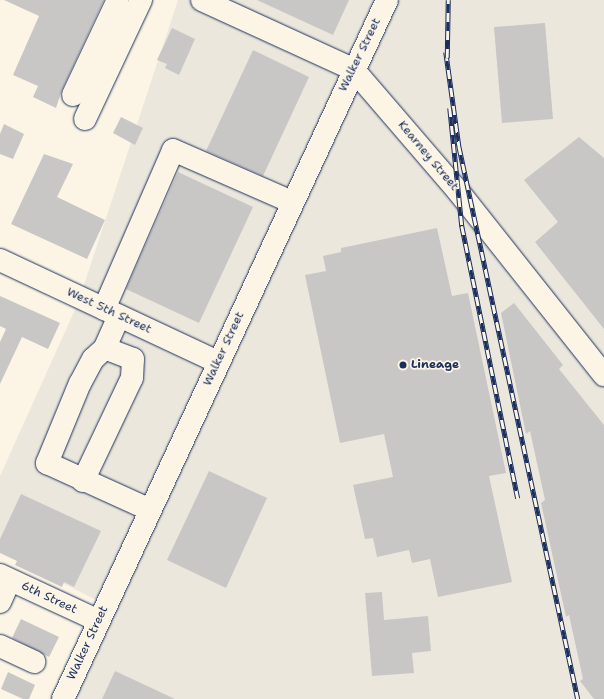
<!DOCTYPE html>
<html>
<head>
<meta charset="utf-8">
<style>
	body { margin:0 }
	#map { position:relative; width:604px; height:699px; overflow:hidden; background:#fcf5e5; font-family:"Shantell Sans",sans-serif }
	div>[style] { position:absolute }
	.built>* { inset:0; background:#ece7dc }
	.building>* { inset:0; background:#c8c7c6 }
	.roads { filter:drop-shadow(0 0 1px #1b2f5e) drop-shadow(0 0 1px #1b2f5e) }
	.minor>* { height:22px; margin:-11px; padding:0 11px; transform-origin:11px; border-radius:11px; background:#fcf5e5 }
	.major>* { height:22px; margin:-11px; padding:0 11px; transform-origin:11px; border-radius:11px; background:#fcf5e5 }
	.rail>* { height:4.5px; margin-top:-2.25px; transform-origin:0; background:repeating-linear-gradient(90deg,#fcf5e5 0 9px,#1b2f5e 0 18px); box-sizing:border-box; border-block:1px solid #1b2f5e }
	.dots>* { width:11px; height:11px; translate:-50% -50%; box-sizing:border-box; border:2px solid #fcf5e5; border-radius:50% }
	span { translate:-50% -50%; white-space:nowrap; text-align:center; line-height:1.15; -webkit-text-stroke:3.5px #fcf5e5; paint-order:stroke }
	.street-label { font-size:12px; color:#1b2f5e }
	.poi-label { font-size:12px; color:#1b2f5e; font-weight:700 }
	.left { translate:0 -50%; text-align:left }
</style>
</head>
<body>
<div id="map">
	<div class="built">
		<i style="clip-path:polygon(178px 0,604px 0,604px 699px,50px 699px,96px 600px,0 551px,0 476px,78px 303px)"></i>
	</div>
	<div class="building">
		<i style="clip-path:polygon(4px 0,104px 0,62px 90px,56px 108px,33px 97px,38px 86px,13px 75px,39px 16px)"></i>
		<i style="clip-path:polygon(257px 0,349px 0,333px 35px)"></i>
		<i style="clip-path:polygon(545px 23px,553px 119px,502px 123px,494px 27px)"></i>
		<i style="clip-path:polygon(172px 28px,195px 39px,179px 75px,165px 68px,167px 64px,157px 60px)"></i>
		<i style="clip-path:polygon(253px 50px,309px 77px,263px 176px,206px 151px)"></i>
		<i style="clip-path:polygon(121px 117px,143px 128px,135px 145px,113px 133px)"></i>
		<i style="clip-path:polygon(4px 124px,24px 134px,13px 159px,0 154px,0 134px)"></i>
		<i style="clip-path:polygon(579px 137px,604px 158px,604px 329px,535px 242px,558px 222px,524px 180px)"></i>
		<i style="clip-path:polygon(44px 154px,73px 164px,57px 197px,105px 220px,87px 259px,11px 224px)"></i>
		<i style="clip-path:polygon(178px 172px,253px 207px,199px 323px,126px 289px)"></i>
		<i style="clip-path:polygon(437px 228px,452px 296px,468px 293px,506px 473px,489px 476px,512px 582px,438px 597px,430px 559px,412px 563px,409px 550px,377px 557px,373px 538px,365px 539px,353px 485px,393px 477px,384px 434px,340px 443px,305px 275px,326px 271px,323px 256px,341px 252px,341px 248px)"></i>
		<i style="clip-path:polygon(0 296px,60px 323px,48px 349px,22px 337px,0 384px,0 342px,6px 329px,0 326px)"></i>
		<i style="clip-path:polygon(514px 303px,563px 365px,559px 369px,604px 425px,604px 699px,594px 699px,580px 681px,583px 679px,569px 615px,566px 617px,541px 503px,545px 500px,530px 431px,526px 434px,501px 313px)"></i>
		<i style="clip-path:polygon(209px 471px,267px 498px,226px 588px,167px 560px)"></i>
		<i style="clip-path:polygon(21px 494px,101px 531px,74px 587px,64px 582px,62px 587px,15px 565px,17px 561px,0 553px,0 539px)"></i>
		<i style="clip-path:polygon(382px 592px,384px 620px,428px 616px,431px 651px,412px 653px,414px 673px,372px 676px,365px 593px)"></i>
		<i style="clip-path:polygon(21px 619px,59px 637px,49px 657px,12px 638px)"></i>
		<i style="clip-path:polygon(115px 671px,175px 699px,102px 699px)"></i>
		<i style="clip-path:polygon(8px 672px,35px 685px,29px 699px,23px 699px,1px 689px)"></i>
	</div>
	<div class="roads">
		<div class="minor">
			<i style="left:202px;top:0;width:166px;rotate:24.6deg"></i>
			<i style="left:353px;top:69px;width:161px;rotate:49.3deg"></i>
			<i style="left:458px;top:191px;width:235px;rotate:51.6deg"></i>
			<i style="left:73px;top:95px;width:105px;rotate:-64.7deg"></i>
			<i style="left:85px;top:119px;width:132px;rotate:-64.8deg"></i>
			<i style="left:0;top:260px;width:241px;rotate:25.1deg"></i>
			<i style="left:104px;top:309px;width:173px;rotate:-66.5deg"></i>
			<i style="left:173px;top:150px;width:130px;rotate:23.6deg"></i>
			<i style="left:119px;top:316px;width:35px;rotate:114deg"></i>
			<i style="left:105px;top:348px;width:16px;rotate:137deg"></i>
			<i style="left:93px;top:359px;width:27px;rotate:118deg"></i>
			<i style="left:80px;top:383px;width:87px;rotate:112.4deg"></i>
			<i style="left:47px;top:463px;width:113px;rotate:24.5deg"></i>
			<i style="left:83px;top:481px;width:114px;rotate:-64.6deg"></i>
			<i style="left:132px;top:378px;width:19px;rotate:-87deg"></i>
			<i style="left:133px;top:359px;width:30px;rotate:-159deg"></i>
			<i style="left:0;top:575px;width:109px;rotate:24.9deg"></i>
			<i style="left:0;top:602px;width:24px;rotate:-66deg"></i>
			<i style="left:0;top:646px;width:38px;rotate:25deg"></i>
		</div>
		<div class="major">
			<i style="left:63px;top:699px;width:770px;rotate:-65.13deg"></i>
		</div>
	</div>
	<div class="rail">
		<i style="left:446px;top:52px;width:95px;rotate:82.1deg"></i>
		<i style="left:459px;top:146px;width:566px;rotate:77.86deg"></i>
		<i style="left:447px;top:58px;width:58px;rotate:-89deg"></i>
		<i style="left:450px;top:108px;width:119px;rotate:84.2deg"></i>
		<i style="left:462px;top:226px;width:278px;rotate:78.4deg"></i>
	</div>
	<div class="dots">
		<i style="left:403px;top:365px;background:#1b2f5e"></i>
	</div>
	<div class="street-label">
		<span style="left:360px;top:55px;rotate:-64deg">Walker Street</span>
		<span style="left:428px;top:156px;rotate:50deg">Kearney Street</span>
		<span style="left:109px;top:311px;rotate:25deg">West 5th Street</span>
		<span style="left:224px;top:349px;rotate:-65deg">Walker Street</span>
		<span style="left:49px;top:598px;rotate:25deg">6th Street</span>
		<span style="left:88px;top:643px;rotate:-65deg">Walker Street</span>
	</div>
	<div class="poi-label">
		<span class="left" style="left:411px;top:365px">Lineage</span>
	</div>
</div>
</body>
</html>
